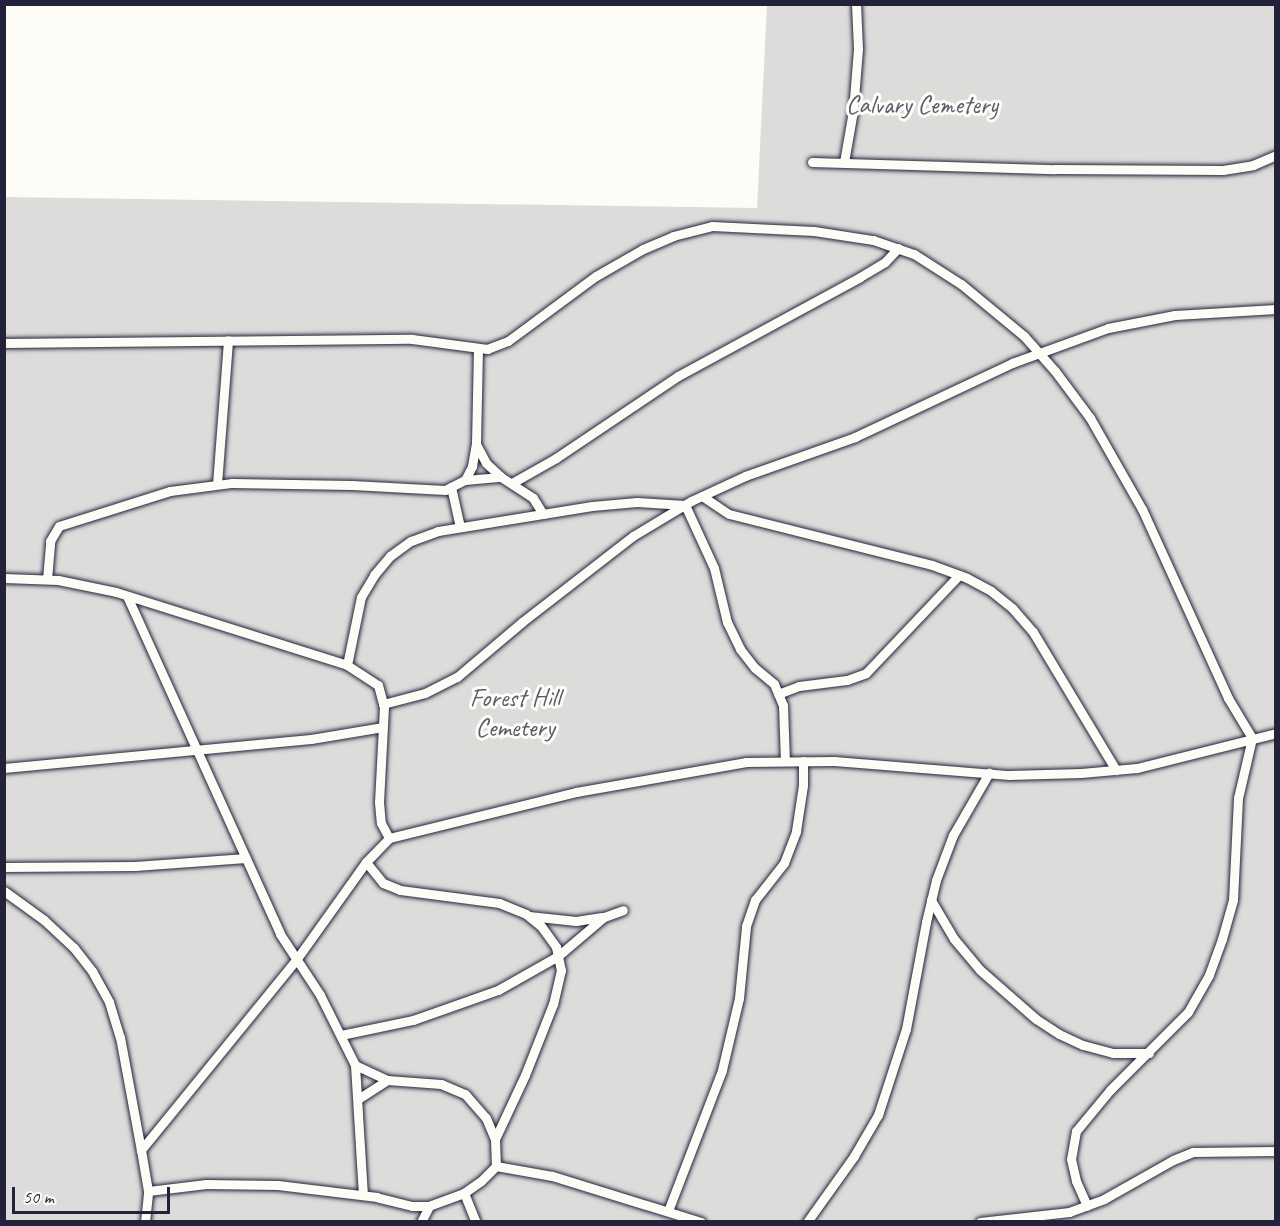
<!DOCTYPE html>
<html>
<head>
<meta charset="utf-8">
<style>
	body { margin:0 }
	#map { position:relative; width:1280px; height:1226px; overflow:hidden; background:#fdfcf7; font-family:Caveat,sans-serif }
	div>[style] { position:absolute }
	.green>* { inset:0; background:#dddcdb }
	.roads { filter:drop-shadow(0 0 2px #22223b) drop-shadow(0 0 2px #22223b) }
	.lane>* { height:9px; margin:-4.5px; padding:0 4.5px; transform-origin:4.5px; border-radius:4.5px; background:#fdfcf7 }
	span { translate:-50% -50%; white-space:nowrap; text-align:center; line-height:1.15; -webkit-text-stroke:6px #fdfcf7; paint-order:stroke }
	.park-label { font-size:26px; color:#5a5a6b }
	.frame { position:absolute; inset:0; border:6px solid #22223b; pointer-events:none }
	.scale { position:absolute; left:12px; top:1187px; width:158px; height:27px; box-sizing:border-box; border:3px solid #22223b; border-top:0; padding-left:8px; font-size:18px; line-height:21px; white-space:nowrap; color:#22223b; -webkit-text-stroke:4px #fdfcf7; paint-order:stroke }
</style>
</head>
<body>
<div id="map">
	<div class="green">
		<i style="clip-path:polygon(767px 5px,1275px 5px,1275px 1221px,5px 1222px,5px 197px,757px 208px)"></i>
	</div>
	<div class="roads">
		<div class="lane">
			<i style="left:812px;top:162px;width:243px;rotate:1.7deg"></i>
			<i style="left:1055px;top:169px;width:168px;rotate:0.3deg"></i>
			<i style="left:1223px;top:170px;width:30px;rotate:-9deg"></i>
			<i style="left:1253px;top:165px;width:25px;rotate:-23deg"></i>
			<i style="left:844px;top:162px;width:52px;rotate:-80deg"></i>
			<i style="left:853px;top:111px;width:62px;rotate:-85.4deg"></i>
			<i style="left:858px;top:49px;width:45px;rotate:-92.5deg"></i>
			<i style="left:4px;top:343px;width:408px;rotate:-0.6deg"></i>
			<i style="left:412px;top:339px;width:76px;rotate:7.6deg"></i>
			<i style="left:487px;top:349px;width:22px;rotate:-21deg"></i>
			<i style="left:508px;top:341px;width:109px;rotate:-36.5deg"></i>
			<i style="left:596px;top:276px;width:54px;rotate:-29.9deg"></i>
			<i style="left:643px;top:249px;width:33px;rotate:-23deg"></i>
			<i style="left:673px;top:236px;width:40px;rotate:-14.4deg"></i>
			<i style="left:712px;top:226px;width:102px;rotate:2.8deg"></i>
			<i style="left:814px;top:231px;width:60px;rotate:8.7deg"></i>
			<i style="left:873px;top:240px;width:43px;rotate:18.9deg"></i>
			<i style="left:914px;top:254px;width:56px;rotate:32.6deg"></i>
			<i style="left:961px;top:284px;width:82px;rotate:39.5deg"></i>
			<i style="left:1024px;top:336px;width:47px;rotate:48.5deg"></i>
			<i style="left:1055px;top:371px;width:59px;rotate:53.3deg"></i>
			<i style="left:1090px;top:418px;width:105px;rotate:60.3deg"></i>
			<i style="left:1142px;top:509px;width:208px;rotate:65.5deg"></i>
			<i style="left:1228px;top:698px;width:47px;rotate:59deg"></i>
			<i style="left:1252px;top:738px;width:62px;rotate:103.1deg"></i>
			<i style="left:1238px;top:798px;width:102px;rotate:92.8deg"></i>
			<i style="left:1233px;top:900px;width:41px;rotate:105.8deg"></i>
			<i style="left:1222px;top:939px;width:38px;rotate:110deg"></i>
			<i style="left:1209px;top:975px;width:43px;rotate:119.6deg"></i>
			<i style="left:1188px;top:1012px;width:110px;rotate:135deg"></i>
			<i style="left:1110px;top:1090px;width:53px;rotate:129.7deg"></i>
			<i style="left:1076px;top:1131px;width:28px;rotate:100deg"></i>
			<i style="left:1071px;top:1159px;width:23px;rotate:77deg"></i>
			<i style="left:1076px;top:1181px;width:27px;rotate:66deg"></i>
			<i style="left:476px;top:444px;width:21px;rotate:62deg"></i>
			<i style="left:486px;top:463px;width:21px;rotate:43deg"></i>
			<i style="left:465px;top:480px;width:36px;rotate:-5deg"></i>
			<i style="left:501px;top:477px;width:38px;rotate:33deg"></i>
			<i style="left:533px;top:498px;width:19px;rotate:58deg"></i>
			<i style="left:512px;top:483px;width:51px;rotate:-29.6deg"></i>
			<i style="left:556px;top:458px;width:147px;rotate:-33.9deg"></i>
			<i style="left:678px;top:376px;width:207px;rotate:-28.5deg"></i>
			<i style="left:860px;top:277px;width:29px;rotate:-31deg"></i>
			<i style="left:885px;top:262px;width:19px;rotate:-47deg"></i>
			<i style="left:217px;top:484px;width:144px;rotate:-85.6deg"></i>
			<i style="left:451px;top:487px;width:41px;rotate:77.3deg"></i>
			<i style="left:702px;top:496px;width:32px;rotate:34deg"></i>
			<i style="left:729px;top:514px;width:209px;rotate:14.1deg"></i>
			<i style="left:932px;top:565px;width:37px;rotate:20deg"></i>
			<i style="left:967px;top:578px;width:27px;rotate:28deg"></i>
			<i style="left:991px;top:591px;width:28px;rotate:39deg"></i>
			<i style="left:1013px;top:609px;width:30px;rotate:49deg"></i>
			<i style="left:1033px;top:632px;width:161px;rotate:59deg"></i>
			<i style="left:4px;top:578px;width:54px;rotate:2.1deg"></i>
			<i style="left:58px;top:580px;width:59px;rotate:11.7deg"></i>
			<i style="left:116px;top:592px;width:242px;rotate:17.5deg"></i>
			<i style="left:347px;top:665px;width:37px;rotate:33deg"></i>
			<i style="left:378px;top:685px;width:23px;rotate:75deg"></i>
			<i style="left:384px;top:707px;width:95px;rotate:93deg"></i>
			<i style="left:379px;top:802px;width:21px;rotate:85deg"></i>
			<i style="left:381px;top:823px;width:17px;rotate:62deg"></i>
			<i style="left:47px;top:579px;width:38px;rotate:-85deg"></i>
			<i style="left:50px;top:541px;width:17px;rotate:-59deg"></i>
			<i style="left:59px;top:526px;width:116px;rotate:-17.5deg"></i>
			<i style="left:170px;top:491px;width:63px;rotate:-7.4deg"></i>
			<i style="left:232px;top:483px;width:120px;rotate:1deg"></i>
			<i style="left:352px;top:485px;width:93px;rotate:3.1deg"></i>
			<i style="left:445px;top:490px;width:22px;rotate:-27deg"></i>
			<i style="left:465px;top:480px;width:16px;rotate:-63deg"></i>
			<i style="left:472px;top:466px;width:22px;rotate:-80deg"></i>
			<i style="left:476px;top:444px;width:96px;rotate:-88.8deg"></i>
			<i style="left:127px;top:596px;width:371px;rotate:65.6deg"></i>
			<i style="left:280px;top:934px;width:73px;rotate:56.7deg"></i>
			<i style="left:320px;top:995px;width:78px;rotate:63.4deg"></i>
			<i style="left:355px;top:1065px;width:130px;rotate:86.5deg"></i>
			<i style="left:347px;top:665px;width:69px;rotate:-78.4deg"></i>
			<i style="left:361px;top:597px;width:26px;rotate:-59deg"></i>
			<i style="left:374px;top:575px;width:25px;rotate:-50deg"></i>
			<i style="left:390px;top:556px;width:26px;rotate:-36deg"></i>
			<i style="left:411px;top:541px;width:29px;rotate:-20deg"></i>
			<i style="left:438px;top:531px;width:156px;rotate:-9.2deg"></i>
			<i style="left:592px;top:506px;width:45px;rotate:-5.1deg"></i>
			<i style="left:637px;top:502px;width:48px;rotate:3.6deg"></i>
			<i style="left:685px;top:505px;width:69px;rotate:65.3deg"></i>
			<i style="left:714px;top:568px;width:56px;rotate:76.5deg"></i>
			<i style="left:727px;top:622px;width:30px;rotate:64deg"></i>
			<i style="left:740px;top:649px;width:24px;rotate:52deg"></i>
			<i style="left:755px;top:668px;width:25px;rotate:40deg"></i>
			<i style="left:774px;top:684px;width:23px;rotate:67deg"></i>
			<i style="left:783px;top:705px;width:56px;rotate:88deg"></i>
			<i style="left:778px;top:694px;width:22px;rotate:-21deg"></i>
			<i style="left:799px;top:686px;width:48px;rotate:-7.1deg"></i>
			<i style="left:847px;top:680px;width:20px;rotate:-20deg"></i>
			<i style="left:866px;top:673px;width:135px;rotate:-46.5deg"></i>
			<i style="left:383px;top:704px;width:43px;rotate:-14.7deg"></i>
			<i style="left:425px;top:693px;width:36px;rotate:-27deg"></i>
			<i style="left:457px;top:677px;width:85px;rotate:-40.2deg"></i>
			<i style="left:522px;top:622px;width:140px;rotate:-37.8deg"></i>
			<i style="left:633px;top:536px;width:68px;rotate:-31.1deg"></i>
			<i style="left:691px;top:501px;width:60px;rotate:-24.8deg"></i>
			<i style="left:745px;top:476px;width:117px;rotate:-19.5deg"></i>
			<i style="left:855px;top:437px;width:174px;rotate:-25.2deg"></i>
			<i style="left:1012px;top:363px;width:102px;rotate:-20deg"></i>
			<i style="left:1108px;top:328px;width:68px;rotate:-11deg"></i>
			<i style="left:1175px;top:315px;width:101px;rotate:-3.4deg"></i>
			<i style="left:4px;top:768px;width:308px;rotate:-5.4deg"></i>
			<i style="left:311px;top:739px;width:73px;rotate:-9.5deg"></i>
			<i style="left:366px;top:862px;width:27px;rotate:51deg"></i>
			<i style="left:383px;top:883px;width:18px;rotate:22deg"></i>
			<i style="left:400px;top:890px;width:100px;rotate:7.5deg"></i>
			<i style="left:499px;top:903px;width:29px;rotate:22deg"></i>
			<i style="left:526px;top:914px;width:19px;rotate:39deg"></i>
			<i style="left:541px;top:926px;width:26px;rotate:54deg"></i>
			<i style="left:556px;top:947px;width:24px;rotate:78deg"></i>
			<i style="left:561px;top:970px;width:35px;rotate:103deg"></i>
			<i style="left:553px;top:1004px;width:76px;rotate:111.5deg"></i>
			<i style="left:525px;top:1075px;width:71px;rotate:115.1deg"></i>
			<i style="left:4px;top:867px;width:131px;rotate:-0.4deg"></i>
			<i style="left:135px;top:866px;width:111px;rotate:-4.1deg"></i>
			<i style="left:4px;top:891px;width:49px;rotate:35.9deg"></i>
			<i style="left:44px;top:920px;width:41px;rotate:43deg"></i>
			<i style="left:74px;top:948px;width:29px;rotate:52deg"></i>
			<i style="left:92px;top:971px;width:35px;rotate:61deg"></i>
			<i style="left:109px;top:1002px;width:37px;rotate:73deg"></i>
			<i style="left:120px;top:1037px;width:115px;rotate:79.5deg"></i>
			<i style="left:931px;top:900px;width:45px;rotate:59.5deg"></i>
			<i style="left:954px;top:939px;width:40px;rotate:50deg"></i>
			<i style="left:980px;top:970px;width:74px;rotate:41.2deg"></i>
			<i style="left:1036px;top:1019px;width:27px;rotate:33deg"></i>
			<i style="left:1059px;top:1034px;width:26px;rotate:25deg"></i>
			<i style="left:1083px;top:1045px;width:31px;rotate:15deg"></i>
			<i style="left:1113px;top:1053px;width:36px"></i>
			<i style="left:529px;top:916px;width:47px;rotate:6.1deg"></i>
			<i style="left:576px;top:921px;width:26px;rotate:-9deg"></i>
			<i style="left:341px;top:1035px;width:74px;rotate:-11.8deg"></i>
			<i style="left:413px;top:1020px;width:90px;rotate:-19.4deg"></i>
			<i style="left:498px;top:990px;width:69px;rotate:-29.5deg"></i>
			<i style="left:558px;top:956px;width:60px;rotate:-40.3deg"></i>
			<i style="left:604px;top:917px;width:20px;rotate:-20deg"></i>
			<i style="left:355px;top:1065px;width:35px;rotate:25deg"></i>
			<i style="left:387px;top:1080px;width:54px;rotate:4.2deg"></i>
			<i style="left:441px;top:1084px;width:26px;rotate:23deg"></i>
			<i style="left:465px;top:1094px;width:32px;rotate:49deg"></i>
			<i style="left:486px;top:1118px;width:23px;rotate:67deg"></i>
			<i style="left:495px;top:1139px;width:27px;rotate:88deg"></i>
			<i style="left:358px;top:1099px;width:35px;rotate:-33deg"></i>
			<i style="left:464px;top:1193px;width:31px;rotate:68deg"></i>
			<i style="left:668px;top:1211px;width:151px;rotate:-69deg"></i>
			<i style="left:722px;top:1070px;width:74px;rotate:-76.7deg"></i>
			<i style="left:739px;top:998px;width:72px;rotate:-84.4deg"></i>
			<i style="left:746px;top:926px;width:28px;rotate:-71deg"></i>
			<i style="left:755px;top:900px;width:47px;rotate:-51.9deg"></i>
			<i style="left:784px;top:863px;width:34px;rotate:-69deg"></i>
			<i style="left:796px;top:831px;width:47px;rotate:-81.3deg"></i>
			<i style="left:803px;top:785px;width:24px;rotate:-90deg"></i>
			<i style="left:145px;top:1222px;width:31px;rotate:-84deg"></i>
			<i style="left:421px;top:1222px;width:18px;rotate:-63deg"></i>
			<i style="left:701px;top:1222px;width:156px;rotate:-162.8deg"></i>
			<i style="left:552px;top:1176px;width:57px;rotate:-169.9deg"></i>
			<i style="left:496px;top:1166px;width:21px;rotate:135deg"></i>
			<i style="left:481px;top:1181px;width:21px;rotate:145deg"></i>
			<i style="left:464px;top:1193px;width:37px;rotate:160deg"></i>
			<i style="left:429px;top:1206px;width:17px;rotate:180deg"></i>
			<i style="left:412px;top:1206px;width:36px;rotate:-166deg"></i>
			<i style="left:377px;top:1197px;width:100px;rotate:-173.1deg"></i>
			<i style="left:278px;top:1185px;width:72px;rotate:-179.2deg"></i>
			<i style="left:206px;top:1184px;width:58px;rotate:173.1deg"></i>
			<i style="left:148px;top:1191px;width:42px;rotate:-99.7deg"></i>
			<i style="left:141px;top:1150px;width:245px;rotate:-50.8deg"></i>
			<i style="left:296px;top:960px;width:120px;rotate:-54.5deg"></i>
			<i style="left:366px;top:862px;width:33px;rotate:-46deg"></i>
			<i style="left:389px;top:838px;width:193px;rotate:-13.8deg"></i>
			<i style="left:576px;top:792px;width:173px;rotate:-10deg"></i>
			<i style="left:746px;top:762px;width:88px;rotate:-0.7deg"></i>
			<i style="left:834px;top:761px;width:176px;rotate:4.6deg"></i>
			<i style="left:1009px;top:775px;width:72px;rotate:-1.6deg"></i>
			<i style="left:1081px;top:773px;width:56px;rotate:-5.1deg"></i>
			<i style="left:1137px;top:768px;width:143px;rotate:-14.1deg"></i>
			<i style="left:807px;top:1222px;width:81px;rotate:-54.5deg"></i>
			<i style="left:854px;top:1156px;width:48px;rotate:-59.7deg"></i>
			<i style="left:878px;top:1115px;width:90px;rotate:-72deg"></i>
			<i style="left:906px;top:1029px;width:109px;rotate:-79.4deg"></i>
			<i style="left:926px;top:922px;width:43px;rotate:-76.6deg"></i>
			<i style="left:936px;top:880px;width:48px;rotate:-69.3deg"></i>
			<i style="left:953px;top:835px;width:72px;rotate:-59.9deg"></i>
			<i style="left:980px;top:1222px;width:90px;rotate:-6.4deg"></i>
			<i style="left:1069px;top:1212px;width:37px;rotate:-20deg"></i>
			<i style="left:1104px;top:1199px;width:79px;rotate:-29.5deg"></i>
			<i style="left:1173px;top:1160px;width:22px;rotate:-22deg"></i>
			<i style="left:1193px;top:1152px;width:83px;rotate:-0.7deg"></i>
		</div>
	</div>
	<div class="park-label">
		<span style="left:922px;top:105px">Calvary Cemetery</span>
		<span style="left:515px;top:713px">Forest Hill<br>Cemetery</span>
	</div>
	<div class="frame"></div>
	<div class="scale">50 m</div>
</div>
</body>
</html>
